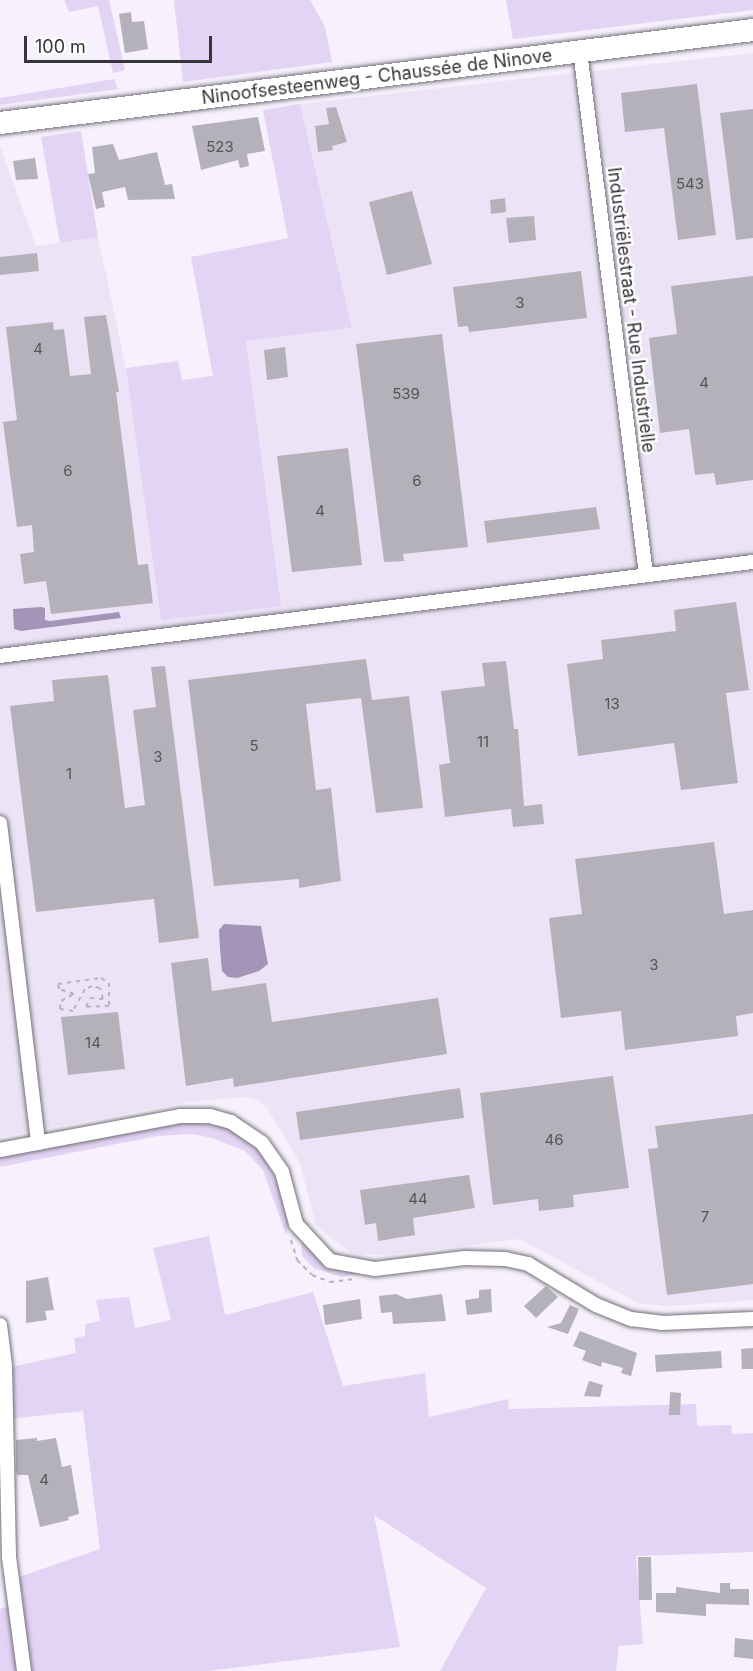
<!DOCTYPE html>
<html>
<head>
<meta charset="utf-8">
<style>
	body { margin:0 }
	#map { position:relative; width:753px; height:1671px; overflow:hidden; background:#f6f1fc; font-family:Inter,sans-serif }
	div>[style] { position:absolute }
	.built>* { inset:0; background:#ece4f6 }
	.green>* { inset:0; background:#e3d3f5 }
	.water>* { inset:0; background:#a494b7 }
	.building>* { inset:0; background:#b5b1bb }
	.path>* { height:2px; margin-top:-1px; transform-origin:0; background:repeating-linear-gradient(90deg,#b7b4bc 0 4.5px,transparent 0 9px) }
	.roads { filter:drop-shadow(0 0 2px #747079) drop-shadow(0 0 2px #747079) }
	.street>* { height:14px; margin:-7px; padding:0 7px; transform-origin:7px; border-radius:7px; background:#fff }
	.primary>* { height:22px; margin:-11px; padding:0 11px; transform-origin:11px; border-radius:11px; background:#fff }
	span { translate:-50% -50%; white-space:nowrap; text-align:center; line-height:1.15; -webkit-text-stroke:4.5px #fff; paint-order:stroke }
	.number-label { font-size:15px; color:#56545a }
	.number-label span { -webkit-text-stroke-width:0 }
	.street-label { font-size:18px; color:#363539 }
	.scale { position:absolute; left:24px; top:36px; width:188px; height:27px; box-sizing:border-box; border:3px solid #363539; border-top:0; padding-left:8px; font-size:18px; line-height:21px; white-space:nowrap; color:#363539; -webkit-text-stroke:4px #fff; paint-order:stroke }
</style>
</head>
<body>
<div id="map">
	<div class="built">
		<i style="clip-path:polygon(753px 53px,753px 1300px,670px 1306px,640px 1304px,520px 1239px,384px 1255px,351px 1253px,316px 1226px,300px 1163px,267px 1108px,258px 1100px,246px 1097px,186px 1102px,0 1137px,0 146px,36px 246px,98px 237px,126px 368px,161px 619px,280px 606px,246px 341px,352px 328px,300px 104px)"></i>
	</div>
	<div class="green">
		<i style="clip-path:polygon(64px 0,109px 0,125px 70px,113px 73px,98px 6px,69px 12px)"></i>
		<i style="clip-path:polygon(174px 0,310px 0,325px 27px,332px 62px,183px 82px)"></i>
		<i style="clip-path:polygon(506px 0,753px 0,753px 10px,513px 39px)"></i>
		<i style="clip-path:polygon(114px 79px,118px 89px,0 105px,0 98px)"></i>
		<i style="clip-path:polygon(300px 104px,352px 328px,246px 341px,281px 606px,161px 620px,126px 368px,178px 361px,182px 380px,213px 376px,191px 257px,288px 238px,263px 110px)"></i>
		<i style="clip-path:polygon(81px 131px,98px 237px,60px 243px,41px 137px)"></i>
		<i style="clip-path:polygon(186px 1122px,227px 1127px,257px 1145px,279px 1185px,289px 1222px,286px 1235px,263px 1170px,245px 1151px,212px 1138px,193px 1134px,157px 1136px,0 1167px,0 1157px)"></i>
		<i style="clip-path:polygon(209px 1236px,225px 1315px,313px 1292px,343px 1386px,425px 1373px,429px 1417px,508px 1399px,509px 1409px,696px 1404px,697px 1426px,731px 1425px,732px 1434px,753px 1433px,753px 1552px,636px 1556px,643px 1644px,619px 1646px,616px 1671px,440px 1671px,486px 1588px,374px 1515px,400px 1647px,208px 1671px,31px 1671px,13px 1579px,100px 1549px,83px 1411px,8px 1419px,11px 1367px,76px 1353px,74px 1338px,85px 1336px,85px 1324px,100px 1321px,96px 1300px,129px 1297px,135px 1328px,171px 1320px,153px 1248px)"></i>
		<i style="clip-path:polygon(301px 1238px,325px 1262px,357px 1274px,341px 1277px,314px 1268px,302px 1256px)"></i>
		<i style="clip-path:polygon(9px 1606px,20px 1671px,0 1671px,0 1609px)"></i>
	</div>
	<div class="water">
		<i style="clip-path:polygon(41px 607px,45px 608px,45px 620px,50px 621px,119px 612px,121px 618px,21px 631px,14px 629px,13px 609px)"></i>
		<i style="clip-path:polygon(224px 924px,261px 926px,268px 964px,259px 971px,237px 978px,228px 977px,222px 971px,220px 949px,219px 930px)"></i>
	</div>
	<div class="building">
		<i style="clip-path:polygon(131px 12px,132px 22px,144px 21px,148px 49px,125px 53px,119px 14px)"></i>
		<i style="clip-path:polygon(697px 84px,716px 235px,678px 240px,664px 128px,625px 132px,621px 93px)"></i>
		<i style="clip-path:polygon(336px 107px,347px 142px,332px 146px,333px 150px,318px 152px,315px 126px,329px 124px,326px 108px)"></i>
		<i style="clip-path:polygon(753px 109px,753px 238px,736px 240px,720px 113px)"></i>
		<i style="clip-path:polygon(258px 117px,265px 151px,247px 154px,249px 166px,240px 168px,238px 160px,201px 170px,192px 126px)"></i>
		<i style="clip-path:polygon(113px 144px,119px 160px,157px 152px,165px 185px,172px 184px,175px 199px,128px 200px,125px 187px,102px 192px,105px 207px,96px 209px,88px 174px,95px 173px,92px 147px)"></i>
		<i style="clip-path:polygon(35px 158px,38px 179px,16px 180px,13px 161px)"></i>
		<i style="clip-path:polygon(412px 191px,432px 264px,387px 275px,369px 202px)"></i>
		<i style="clip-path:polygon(505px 198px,506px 212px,491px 214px,490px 200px)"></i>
		<i style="clip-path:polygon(534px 216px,536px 240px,509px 243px,506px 218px)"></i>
		<i style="clip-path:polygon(37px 253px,39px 271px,0 275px,0 257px)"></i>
		<i style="clip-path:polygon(581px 271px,587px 318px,469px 332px,468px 326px,458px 327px,453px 287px)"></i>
		<i style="clip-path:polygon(753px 276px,753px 480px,716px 485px,714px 473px,695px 475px,689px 429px,660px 433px,649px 338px,677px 334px,671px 286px)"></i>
		<i style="clip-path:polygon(106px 315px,119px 392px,116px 392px,138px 565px,148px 564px,153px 603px,51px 614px,46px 581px,24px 584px,20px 554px,34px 552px,32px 525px,17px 527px,3px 422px,17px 420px,6px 327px,53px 322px,54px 330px,64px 329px,70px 376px,91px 374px,84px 317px)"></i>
		<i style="clip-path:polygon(442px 334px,468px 547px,403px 554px,404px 561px,384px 562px,356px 344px)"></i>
		<i style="clip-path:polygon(285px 347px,288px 377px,267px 380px,264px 350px)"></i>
		<i style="clip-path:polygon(348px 448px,362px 565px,292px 572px,277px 456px)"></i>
		<i style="clip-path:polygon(596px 507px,600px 529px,487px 543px,484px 521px)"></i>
		<i style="clip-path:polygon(736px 602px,749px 690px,726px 693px,738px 783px,681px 790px,674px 743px,578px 756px,567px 664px,603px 659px,601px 640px,676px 631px,674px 610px)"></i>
		<i style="clip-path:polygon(366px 659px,372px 700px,409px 696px,423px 808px,376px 813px,361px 698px,306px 704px,316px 790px,331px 788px,341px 881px,299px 888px,299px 879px,214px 886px,188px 680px)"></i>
		<i style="clip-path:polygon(506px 661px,514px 729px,518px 729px,524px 806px,542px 804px,544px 824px,513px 827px,511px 809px,445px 817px,439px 765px,450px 763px,441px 691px,485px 686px,482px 663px)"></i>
		<i style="clip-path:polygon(165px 666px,199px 938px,159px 943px,154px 899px,36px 912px,10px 706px,54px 701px,52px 680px,108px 675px,125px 808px,145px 805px,133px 710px,156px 707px,151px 667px)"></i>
		<i style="clip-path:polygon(714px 842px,724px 914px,753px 910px,753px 1013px,736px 1016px,738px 1036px,625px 1050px,621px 1011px,561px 1018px,549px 918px,582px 914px,575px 859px)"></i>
		<i style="clip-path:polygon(208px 958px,212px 991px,266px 983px,272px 1022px,438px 998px,447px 1054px,234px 1087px,233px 1078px,186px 1086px,171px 963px)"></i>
		<i style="clip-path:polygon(118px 1012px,125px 1069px,68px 1075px,61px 1017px)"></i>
		<i style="clip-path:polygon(613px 1076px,629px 1188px,573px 1195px,574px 1207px,539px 1211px,538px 1199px,493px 1205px,480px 1093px)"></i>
		<i style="clip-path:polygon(460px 1088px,464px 1118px,300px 1140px,296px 1112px)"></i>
		<i style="clip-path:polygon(753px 1114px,753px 1284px,667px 1295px,648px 1149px,658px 1148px,655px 1126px)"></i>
		<i style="clip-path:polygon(469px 1175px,475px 1208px,413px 1218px,415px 1235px,378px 1241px,376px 1223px,365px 1225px,360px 1190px)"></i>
		<i style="clip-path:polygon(48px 1277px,54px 1310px,45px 1311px,47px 1320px,26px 1323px,26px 1281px)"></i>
		<i style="clip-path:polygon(546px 1286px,558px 1297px,536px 1318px,524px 1306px)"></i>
		<i style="clip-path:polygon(491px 1289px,492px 1312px,467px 1315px,465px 1300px,479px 1298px,479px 1290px)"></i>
		<i style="clip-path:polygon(396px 1294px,407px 1299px,442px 1294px,446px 1321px,393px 1324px,392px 1312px,381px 1313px,379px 1296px)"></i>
		<i style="clip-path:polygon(360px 1299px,362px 1319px,325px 1325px,323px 1305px)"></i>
		<i style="clip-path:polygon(570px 1305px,579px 1309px,568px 1334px,547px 1327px,561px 1323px)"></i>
		<i style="clip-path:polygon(580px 1331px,637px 1353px,631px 1376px,621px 1373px,623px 1368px,602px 1362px,601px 1367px,582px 1360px,586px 1351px,573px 1346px)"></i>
		<i style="clip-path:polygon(753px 1348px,753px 1369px,742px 1369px,741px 1349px)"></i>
		<i style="clip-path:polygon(721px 1351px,722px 1368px,656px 1372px,655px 1355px)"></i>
		<i style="clip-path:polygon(589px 1381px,603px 1385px,600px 1397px,584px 1396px)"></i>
		<i style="clip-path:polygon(670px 1392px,681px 1393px,680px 1415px,669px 1415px)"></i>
		<i style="clip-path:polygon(37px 1438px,37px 1441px,56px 1438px,62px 1467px,71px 1465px,79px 1514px,68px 1517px,69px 1520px,40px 1527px,28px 1475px,17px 1475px,16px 1470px,16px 1440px)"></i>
		<i style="clip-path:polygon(638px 1557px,651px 1557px,652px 1600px,639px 1600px)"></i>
		<i style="clip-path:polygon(720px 1583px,730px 1583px,730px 1589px,749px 1589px,749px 1605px,706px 1604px,706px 1616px,656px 1612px,656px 1593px,676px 1593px,676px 1587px,720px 1593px)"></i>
		<i style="clip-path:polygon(735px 1638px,753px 1640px,753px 1659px,734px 1657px)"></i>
	</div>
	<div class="path">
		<i style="left:101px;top:978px;width:9px;rotate:32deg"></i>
		<i style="left:109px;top:983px;width:23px;rotate:90deg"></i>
		<i style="left:109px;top:1006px;width:23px;rotate:178deg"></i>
		<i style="left:86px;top:1007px;width:10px;rotate:-66deg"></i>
		<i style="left:90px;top:998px;width:13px;rotate:4deg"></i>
		<i style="left:103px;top:999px;width:11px;rotate:-105deg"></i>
		<i style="left:100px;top:988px;width:8px;rotate:-166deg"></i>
		<i style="left:92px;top:986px;width:8px;rotate:157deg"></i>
		<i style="left:85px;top:989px;width:25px;rotate:119deg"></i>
		<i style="left:73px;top:1011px;width:13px;rotate:-171deg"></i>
		<i style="left:60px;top:1009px;width:8px;rotate:-83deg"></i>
		<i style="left:61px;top:1001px;width:15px;rotate:-28deg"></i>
		<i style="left:74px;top:994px;width:16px;rotate:-162deg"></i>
		<i style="left:59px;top:989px;width:5px;rotate:-101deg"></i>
		<i style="left:58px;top:984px;width:43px;rotate:-7.9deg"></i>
		<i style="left:291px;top:1240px;width:21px;rotate:73deg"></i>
		<i style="left:297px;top:1260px;width:21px;rotate:45deg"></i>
		<i style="left:312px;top:1275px;width:19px;rotate:21deg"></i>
		<i style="left:330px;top:1282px;width:25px;rotate:-7deg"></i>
	</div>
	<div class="roads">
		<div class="street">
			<i style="left:580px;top:51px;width:527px;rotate:82.81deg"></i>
			<i style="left:0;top:656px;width:759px;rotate:-7.12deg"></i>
			<i style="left:0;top:823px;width:322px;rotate:83.2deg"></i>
			<i style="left:0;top:1150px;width:183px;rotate:-10.7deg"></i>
			<i style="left:180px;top:1116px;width:30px"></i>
			<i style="left:210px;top:1116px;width:22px;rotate:16deg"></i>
			<i style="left:231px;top:1122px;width:37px;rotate:34deg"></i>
			<i style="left:262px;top:1143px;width:35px;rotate:55deg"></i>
			<i style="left:282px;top:1172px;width:54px;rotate:74.9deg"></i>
			<i style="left:296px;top:1224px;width:50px;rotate:47.4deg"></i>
			<i style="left:330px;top:1261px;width:46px;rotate:10.1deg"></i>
			<i style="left:375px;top:1269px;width:90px;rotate:-7deg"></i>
			<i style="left:464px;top:1258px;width:41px;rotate:1.4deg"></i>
			<i style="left:505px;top:1259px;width:24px;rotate:12deg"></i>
			<i style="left:528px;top:1264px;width:79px;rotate:31.1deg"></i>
			<i style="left:596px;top:1305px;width:38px;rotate:22deg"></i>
			<i style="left:631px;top:1319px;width:31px;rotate:7deg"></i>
			<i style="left:662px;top:1323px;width:91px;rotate:-2.5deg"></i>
			<i style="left:0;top:1325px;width:41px;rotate:83deg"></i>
			<i style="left:5px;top:1366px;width:191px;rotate:88.8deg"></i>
			<i style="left:9px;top:1557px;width:115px;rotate:82.5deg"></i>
		</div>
		<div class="primary">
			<i style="left:0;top:123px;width:759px;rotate:-7.04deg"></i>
		</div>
	</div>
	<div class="number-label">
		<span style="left:220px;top:147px">523</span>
		<span style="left:690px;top:184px">543</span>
		<span style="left:520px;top:303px">3</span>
		<span style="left:38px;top:349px">4</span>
		<span style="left:704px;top:383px">4</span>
		<span style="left:406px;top:394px">539</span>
		<span style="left:68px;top:471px">6</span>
		<span style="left:417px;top:481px">6</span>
		<span style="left:320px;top:511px">4</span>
		<span style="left:612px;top:704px">13</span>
		<span style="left:483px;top:742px">11</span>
		<span style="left:254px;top:746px">5</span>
		<span style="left:158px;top:757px">3</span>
		<span style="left:69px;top:774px">1</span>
		<span style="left:654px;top:965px">3</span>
		<span style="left:93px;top:1043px">14</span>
		<span style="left:554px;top:1140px">46</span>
		<span style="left:418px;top:1199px">44</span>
		<span style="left:705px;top:1217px">7</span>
		<span style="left:44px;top:1480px">4</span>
	</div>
	<div class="street-label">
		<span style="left:377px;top:77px;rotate:-7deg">Ninoofsesteenweg - Chaussée de Ninove</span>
		<span style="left:631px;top:310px;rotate:83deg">Industriëlestraat - Rue Industrielle</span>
	</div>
	<div class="scale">100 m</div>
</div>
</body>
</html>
